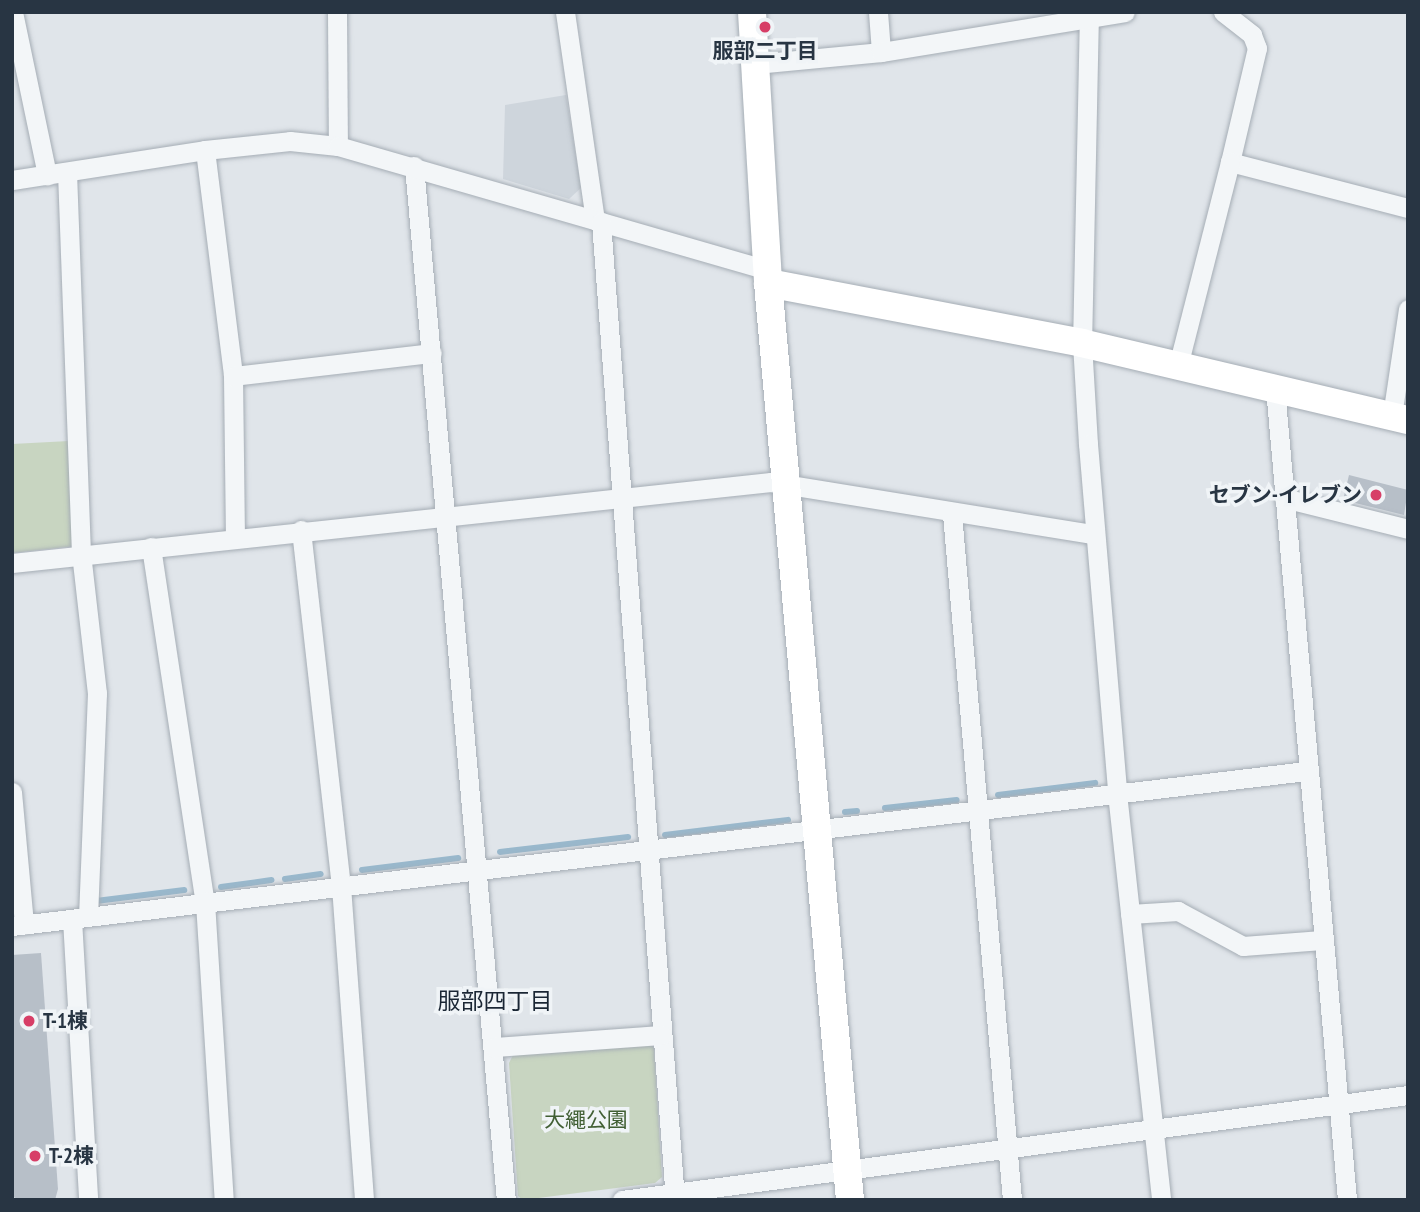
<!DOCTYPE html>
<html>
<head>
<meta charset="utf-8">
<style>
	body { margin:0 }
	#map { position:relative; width:1420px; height:1212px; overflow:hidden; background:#e0e5ea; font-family:"PT Sans Narrow","Noto Sans JP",sans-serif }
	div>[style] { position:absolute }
	.built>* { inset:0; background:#ced5dc }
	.green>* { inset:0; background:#c8d5c1 }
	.stream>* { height:6px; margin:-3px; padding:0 3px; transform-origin:3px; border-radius:3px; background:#99b8cc }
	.building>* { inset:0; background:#b7bfc8 }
	.roads { filter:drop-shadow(0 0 2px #a5adb5) drop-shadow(0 0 2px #a5adb5) }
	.street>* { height:19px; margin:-9.5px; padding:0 9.5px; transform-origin:9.5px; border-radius:9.5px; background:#f3f6f8 }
	.secondary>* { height:28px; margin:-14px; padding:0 14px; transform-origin:14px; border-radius:14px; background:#fff }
	.dots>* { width:19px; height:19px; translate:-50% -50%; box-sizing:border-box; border:4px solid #f0f4f7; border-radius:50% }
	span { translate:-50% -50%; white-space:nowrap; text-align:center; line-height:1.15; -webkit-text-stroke:7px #f0f4f7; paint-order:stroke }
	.poi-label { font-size:21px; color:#283543; font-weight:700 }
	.right { translate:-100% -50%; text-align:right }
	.left { translate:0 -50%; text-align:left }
	.park-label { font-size:21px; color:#415f34 }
	.neighbourhood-label { font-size:23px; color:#1a2634 }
	.frame { position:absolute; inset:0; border:14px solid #283543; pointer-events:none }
</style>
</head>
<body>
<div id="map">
	<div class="built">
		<i style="clip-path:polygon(566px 95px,581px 188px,569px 199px,503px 179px,505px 105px)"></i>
	</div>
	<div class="green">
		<i style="clip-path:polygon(69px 441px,75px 546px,12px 553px,12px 444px)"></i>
		<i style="clip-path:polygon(649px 1042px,654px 1048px,662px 1177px,655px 1183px,523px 1200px,518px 1196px,509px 1063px,514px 1053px)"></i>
	</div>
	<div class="stream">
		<i style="left:998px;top:795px;width:98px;rotate:-7.1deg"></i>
		<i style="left:885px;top:808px;width:72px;rotate:-6.3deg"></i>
		<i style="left:845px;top:812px;width:12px;rotate:-5deg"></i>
		<i style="left:665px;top:835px;width:124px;rotate:-7deg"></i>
		<i style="left:500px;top:852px;width:129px;rotate:-6.7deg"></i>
		<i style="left:362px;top:870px;width:97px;rotate:-7.1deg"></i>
		<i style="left:285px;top:879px;width:36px;rotate:-8deg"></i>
		<i style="left:221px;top:887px;width:51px;rotate:-7.8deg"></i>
		<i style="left:96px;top:901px;width:89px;rotate:-7.1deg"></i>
	</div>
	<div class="building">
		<i style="clip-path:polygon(1349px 475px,1408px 490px,1404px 515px,1343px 500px)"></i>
		<i style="clip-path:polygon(41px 953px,58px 1189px,55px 1200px,19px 1200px,12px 1196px,12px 955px)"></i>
	</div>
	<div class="roads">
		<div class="street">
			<i style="left:13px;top:12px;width:167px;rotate:78.2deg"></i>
			<i style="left:337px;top:12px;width:134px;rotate:89.6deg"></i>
			<i style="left:565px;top:12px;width:210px;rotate:81.8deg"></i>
			<i style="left:878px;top:12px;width:40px;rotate:85.7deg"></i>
			<i style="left:1089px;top:12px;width:331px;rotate:91.2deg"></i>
			<i style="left:1082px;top:343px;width:101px;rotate:86.6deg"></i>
			<i style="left:1088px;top:444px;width:350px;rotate:85.2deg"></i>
			<i style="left:1117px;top:793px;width:409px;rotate:83.8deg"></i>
			<i style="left:1223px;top:12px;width:37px;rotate:38deg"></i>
			<i style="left:1252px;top:35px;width:14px;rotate:69deg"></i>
			<i style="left:1257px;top:48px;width:117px;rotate:103.3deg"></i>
			<i style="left:1230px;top:162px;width:184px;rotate:14.5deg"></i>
			<i style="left:755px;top:64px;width:127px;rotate:-5.4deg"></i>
			<i style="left:881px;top:52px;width:247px;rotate:-9.3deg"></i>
			<i style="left:205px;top:150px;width:228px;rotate:82.9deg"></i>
			<i style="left:233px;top:376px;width:161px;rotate:89.3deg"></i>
			<i style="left:414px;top:166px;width:1038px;rotate:84.92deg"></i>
			<i style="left:67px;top:172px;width:381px;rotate:87.9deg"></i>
			<i style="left:81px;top:553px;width:141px;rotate:83.5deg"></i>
			<i style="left:97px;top:693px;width:224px;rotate:92.3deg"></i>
			<i style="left:12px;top:180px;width:195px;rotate:-8.8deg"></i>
			<i style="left:205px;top:150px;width:85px;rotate:-6deg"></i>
			<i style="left:290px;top:141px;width:48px;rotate:5.9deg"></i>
			<i style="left:338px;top:146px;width:447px;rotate:16.1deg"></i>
			<i style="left:601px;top:222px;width:981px;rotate:85.67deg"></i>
			<i style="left:1178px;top:366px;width:211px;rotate:-75.7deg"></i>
			<i style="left:233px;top:376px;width:200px;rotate:-6.6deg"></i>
			<i style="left:1275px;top:388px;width:815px;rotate:84.93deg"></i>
			<i style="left:1392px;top:416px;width:108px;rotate:-81.5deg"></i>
			<i style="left:1284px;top:498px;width:128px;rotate:14deg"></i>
			<i style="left:952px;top:514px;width:689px;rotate:85deg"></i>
			<i style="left:301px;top:530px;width:358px;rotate:83.6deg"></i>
			<i style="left:341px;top:886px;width:315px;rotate:85.8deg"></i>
			<i style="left:151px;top:547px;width:359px;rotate:81.4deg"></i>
			<i style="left:205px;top:902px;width:299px;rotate:86.4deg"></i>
			<i style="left:12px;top:563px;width:763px;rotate:-6.09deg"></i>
			<i style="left:771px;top:482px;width:326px;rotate:9.2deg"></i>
			<i style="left:12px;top:792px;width:133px;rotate:84.8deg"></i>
			<i style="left:1130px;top:914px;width:48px;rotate:-3.6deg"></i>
			<i style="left:1178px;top:911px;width:74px;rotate:28.3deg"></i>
			<i style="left:1243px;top:946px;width:79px;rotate:-4.3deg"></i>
			<i style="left:72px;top:919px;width:281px;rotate:86.7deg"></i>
			<i style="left:12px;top:926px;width:1304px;rotate:-6.83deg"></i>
			<i style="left:494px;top:1047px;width:168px;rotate:-4.1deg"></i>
			<i style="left:622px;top:1200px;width:793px;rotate:-7.61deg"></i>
		</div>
		<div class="secondary">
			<i style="left:752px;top:12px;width:271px;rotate:86.6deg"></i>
			<i style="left:768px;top:283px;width:921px;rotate:84.89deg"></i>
			<i style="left:768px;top:283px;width:320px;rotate:10.8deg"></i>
			<i style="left:1082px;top:343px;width:335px;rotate:13.3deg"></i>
		</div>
	</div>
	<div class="dots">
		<i style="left:765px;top:27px;background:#d73e67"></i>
		<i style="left:1376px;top:495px;background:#d73e67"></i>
		<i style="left:29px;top:1021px;background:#d73e67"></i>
		<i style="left:35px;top:1156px;background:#d73e67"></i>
	</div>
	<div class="poi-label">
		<span style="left:765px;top:51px">服部二丁目</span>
		<span class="right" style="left:1362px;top:495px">セブン-イレブン</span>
		<span class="left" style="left:43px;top:1021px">T-1棟</span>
		<span class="left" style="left:49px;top:1156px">T-2棟</span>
	</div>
	<div class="park-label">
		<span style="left:586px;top:1120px">大繩公園</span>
	</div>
	<div class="neighbourhood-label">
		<span style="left:495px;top:1001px">服部四丁目</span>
	</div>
	<div class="frame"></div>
</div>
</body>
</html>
